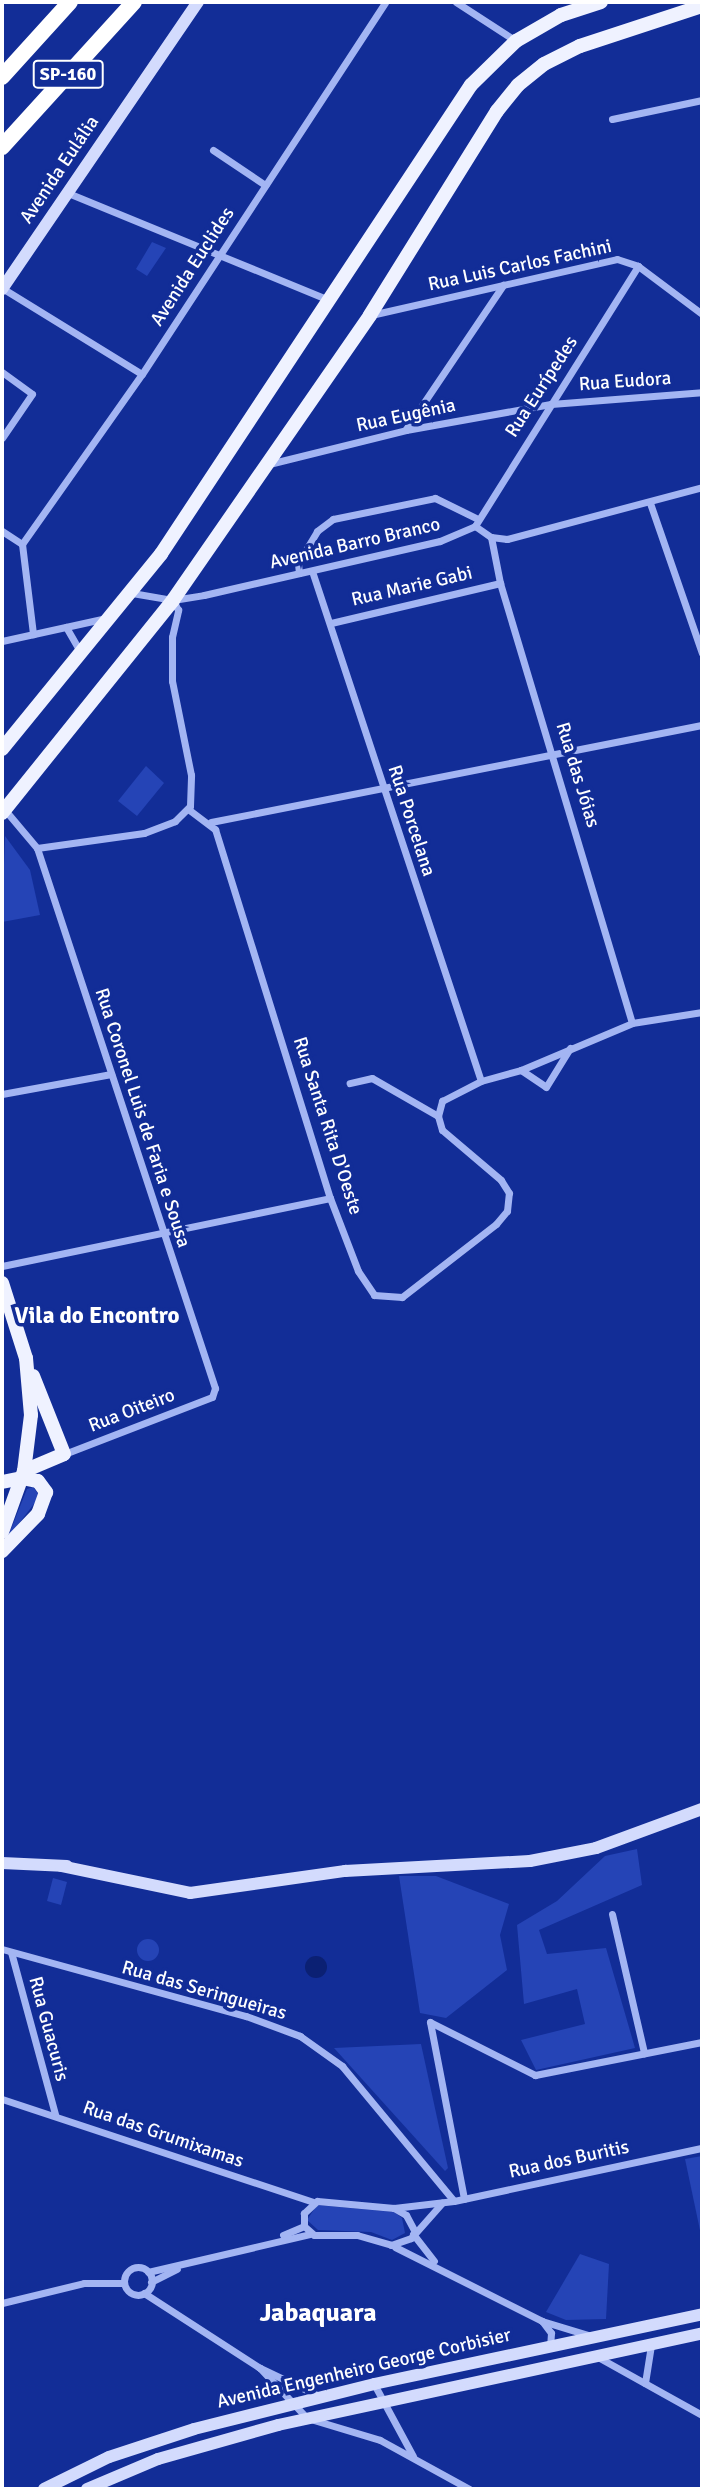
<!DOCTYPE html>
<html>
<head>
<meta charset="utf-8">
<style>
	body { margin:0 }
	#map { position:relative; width:704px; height:2491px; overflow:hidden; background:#122d97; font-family:Signika,sans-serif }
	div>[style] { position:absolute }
	.green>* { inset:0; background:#2544b6 }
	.round { border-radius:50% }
	.water>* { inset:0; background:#0b2073 }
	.street>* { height:7px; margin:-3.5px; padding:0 3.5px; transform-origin:3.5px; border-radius:3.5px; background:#a3b5f3 }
	.street>.ring { margin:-3.5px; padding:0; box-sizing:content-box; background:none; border:7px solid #a3b5f3; border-radius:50% }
	.secondary>* { height:12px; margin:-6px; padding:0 6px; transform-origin:6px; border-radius:6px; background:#d3dbfd }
	.primary>* { height:14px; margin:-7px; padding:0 7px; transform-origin:7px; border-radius:7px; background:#eff2ff }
	.highway>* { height:16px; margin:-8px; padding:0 8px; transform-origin:8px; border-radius:8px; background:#fff }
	span { translate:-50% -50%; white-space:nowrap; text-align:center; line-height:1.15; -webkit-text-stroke:7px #122d97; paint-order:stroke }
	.shield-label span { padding:2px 5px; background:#122d97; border:2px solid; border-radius:5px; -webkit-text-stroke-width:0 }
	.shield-label { font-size:18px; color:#fff; font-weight:700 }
	.street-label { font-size:19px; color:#fff }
	.quarter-label { font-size:23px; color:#fff; font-weight:700 }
	.district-label { font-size:26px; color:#fff; font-weight:700 }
	.frame { position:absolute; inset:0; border:4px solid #fff; pointer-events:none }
</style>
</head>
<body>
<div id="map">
	<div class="green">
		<i style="clip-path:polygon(152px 242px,166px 248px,147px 276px,136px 269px)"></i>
		<i style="clip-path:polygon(146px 766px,164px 783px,137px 816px,118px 801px)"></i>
		<i style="clip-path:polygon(5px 836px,30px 870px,40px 915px,2px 922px)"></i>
		<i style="clip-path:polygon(33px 1487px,40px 1496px,7px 1539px,27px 1489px)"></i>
		<i style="clip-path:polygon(637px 1849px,642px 1885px,539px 1930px,547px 1954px,606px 1948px,635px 2048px,536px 2070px,521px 2040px,585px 2024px,577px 1989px,524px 2004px,517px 1925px,557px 1901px,605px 1856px)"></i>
		<i style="clip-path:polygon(399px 1876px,436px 1876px,509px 1904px,500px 1935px,507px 1970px,446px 2018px,420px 2013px)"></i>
		<i style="clip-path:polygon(53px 1878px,67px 1882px,61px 1905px,47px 1901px)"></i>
		<i class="round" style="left:137px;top:1939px;width:22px;height:22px"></i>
		<i style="clip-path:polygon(421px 2044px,448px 2168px,445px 2171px,334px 2048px)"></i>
		<i style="clip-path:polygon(702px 2156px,702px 2234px,701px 2235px,685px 2159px)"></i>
		<i style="clip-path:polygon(317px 2205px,394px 2212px,402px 2218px,405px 2233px,392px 2240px,371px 2232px,318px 2230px,307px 2220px)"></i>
		<i style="clip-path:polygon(580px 2254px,609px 2264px,606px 2319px,566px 2320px,546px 2312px)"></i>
	</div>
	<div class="water">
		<i class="round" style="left:305px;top:1956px;width:22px;height:22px"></i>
	</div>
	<div class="street">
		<i style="left:456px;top:2px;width:72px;rotate:33deg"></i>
		<i style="left:612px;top:119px;width:92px;rotate:-11.9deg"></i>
		<i style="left:213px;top:150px;width:63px;rotate:33.9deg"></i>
		<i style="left:68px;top:193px;width:282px;rotate:22.3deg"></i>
		<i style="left:2px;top:288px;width:164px;rotate:31.6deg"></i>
		<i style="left:371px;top:315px;width:252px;rotate:-12.8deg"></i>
		<i style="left:617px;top:259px;width:22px;rotate:18deg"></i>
		<i style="left:638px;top:266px;width:80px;rotate:36.9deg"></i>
		<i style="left:2px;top:372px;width:37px;rotate:36deg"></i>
		<i style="left:32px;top:394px;width:53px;rotate:124.3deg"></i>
		<i style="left:406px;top:429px;width:174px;rotate:-56deg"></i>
		<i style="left:269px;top:464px;width:141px;rotate:-13.9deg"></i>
		<i style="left:406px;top:430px;width:147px;rotate:-10.2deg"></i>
		<i style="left:551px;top:404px;width:151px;rotate:-4.5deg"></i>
		<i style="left:650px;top:503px;width:159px;rotate:70.9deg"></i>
		<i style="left:475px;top:526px;width:307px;rotate:-57.9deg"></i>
		<i style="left:2px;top:531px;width:24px;rotate:33deg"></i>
		<i style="left:22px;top:544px;width:91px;rotate:83deg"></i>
		<i style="left:491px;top:537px;width:47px;rotate:78.9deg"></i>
		<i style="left:500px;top:583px;width:459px;rotate:73.3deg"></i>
		<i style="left:22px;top:544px;width:208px;rotate:-54.8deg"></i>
		<i style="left:142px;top:374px;width:444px;rotate:-56.8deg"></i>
		<i style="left:312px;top:571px;width:537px;rotate:71.67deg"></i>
		<i style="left:299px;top:573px;width:10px;rotate:-96deg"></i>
		<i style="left:298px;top:563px;width:37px;rotate:-59deg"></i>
		<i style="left:317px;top:531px;width:20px;rotate:-37deg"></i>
		<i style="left:333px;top:519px;width:104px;rotate:-11.6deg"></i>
		<i style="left:435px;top:498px;width:48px;rotate:26deg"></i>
		<i style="left:132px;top:593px;width:42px;rotate:9.7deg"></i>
		<i style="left:173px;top:600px;width:31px;rotate:-9deg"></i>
		<i style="left:204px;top:595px;width:242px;rotate:-12.9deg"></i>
		<i style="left:440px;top:541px;width:38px;rotate:-23deg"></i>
		<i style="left:475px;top:526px;width:19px;rotate:35deg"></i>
		<i style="left:491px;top:537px;width:16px;rotate:7deg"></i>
		<i style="left:507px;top:539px;width:202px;rotate:-14.9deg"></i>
		<i style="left:331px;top:623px;width:174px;rotate:-13.3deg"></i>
		<i style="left:66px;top:627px;width:30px;rotate:60deg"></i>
		<i style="left:2px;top:641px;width:107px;rotate:-12.4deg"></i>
		<i style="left:188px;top:809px;width:34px;rotate:37deg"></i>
		<i style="left:215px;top:829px;width:387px;rotate:72.7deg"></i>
		<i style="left:330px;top:1198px;width:78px;rotate:69deg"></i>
		<i style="left:358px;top:1271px;width:29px;rotate:56deg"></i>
		<i style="left:374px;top:1295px;width:28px;rotate:4deg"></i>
		<i style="left:402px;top:1297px;width:119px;rotate:-37.8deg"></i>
		<i style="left:496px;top:1224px;width:17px;rotate:-50deg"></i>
		<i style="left:507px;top:1211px;width:18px;rotate:-84deg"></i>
		<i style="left:509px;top:1193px;width:15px;rotate:-122deg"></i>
		<i style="left:501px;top:1180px;width:77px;rotate:-139.7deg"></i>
		<i style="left:442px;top:1130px;width:15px;rotate:-106deg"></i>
		<i style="left:438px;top:1116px;width:76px;rotate:-150.1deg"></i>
		<i style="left:372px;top:1078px;width:23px;rotate:167deg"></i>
		<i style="left:5px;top:810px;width:50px;rotate:49.9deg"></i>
		<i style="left:37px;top:848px;width:569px;rotate:71.76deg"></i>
		<i style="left:215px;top:1388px;width:9px;rotate:108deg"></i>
		<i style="left:212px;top:1397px;width:159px;rotate:158.9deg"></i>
		<i style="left:211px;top:822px;width:500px;rotate:-11.18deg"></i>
		<i style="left:37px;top:848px;width:108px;rotate:-8deg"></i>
		<i style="left:144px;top:833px;width:33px;rotate:-21deg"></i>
		<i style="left:175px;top:821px;width:21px;rotate:-45deg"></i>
		<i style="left:190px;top:806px;width:31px;rotate:-88deg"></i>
		<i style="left:191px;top:775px;width:96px;rotate:-101.4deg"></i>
		<i style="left:172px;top:681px;width:44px;rotate:-90deg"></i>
		<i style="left:172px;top:637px;width:28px;rotate:-77deg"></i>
		<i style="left:178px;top:610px;width:11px;rotate:-117deg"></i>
		<i style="left:521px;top:1070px;width:30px;rotate:34deg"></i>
		<i style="left:546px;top:1087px;width:46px;rotate:-58.4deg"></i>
		<i style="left:2px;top:1094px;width:111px;rotate:-10.4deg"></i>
		<i style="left:438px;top:1116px;width:16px;rotate:-75deg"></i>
		<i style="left:442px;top:1101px;width:44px;rotate:-27.1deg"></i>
		<i style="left:481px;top:1081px;width:41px;rotate:-15.4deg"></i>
		<i style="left:521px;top:1070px;width:121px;rotate:-22.9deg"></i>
		<i style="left:632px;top:1023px;width:71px;rotate:-8.9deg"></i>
		<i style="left:2px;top:1266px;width:335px;rotate:-11.7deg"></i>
		<i style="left:612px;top:1914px;width:143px;rotate:77deg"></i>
		<i style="left:2px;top:1949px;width:253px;rotate:15.4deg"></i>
		<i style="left:246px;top:2016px;width:58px;rotate:20.3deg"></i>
		<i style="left:300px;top:2036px;width:52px;rotate:35.5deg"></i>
		<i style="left:342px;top:2066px;width:175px;rotate:50.3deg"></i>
		<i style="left:11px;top:1952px;width:168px;rotate:74.8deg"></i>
		<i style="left:430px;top:2022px;width:118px;rotate:26.8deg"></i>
		<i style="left:535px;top:2075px;width:170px;rotate:-11.2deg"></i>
		<i style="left:430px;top:2022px;width:180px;rotate:79.1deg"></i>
		<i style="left:2px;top:2099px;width:328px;rotate:18.3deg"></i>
		<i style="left:394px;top:2208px;width:60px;rotate:-6.7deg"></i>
		<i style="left:454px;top:2201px;width:254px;rotate:-12.1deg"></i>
		<i style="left:414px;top:2230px;width:17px;rotate:-118deg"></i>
		<i style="left:406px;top:2215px;width:14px;rotate:-150deg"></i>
		<i style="left:394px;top:2208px;width:77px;rotate:-174.8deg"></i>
		<i style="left:317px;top:2201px;width:18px;rotate:137deg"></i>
		<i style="left:304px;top:2213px;width:13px;rotate:90deg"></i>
		<i style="left:304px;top:2226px;width:13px;rotate:42deg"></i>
		<i style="left:314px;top:2235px;width:43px"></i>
		<i style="left:357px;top:2235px;width:35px;rotate:16deg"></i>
		<i style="left:391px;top:2245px;width:21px;rotate:-19deg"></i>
		<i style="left:411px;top:2238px;width:47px;rotate:-48.5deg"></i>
		<i style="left:413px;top:2234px;width:34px;rotate:52deg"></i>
		<i style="left:283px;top:2235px;width:23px;rotate:-23deg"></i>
		<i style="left:395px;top:2247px;width:165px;rotate:26.7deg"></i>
		<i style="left:542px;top:2321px;width:51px;rotate:17deg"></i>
		<i class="ring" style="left:124px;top:2267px;width:21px;height:21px"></i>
		<i style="left:148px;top:2272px;width:166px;rotate:-13.2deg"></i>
		<i style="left:151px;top:2282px;width:29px;rotate:-27deg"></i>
		<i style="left:144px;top:2293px;width:138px;rotate:32.9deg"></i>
		<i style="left:260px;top:2368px;width:68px;rotate:25.4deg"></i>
		<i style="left:2px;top:2303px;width:84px;rotate:-13.7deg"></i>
		<i style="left:84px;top:2283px;width:40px"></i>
		<i style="left:542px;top:2321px;width:15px;rotate:53deg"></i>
		<i style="left:551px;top:2333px;width:13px;rotate:94deg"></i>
		<i style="left:596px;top:2356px;width:121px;rotate:29.1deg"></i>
		<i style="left:260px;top:2368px;width:69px;rotate:46.8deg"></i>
		<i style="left:307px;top:2418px;width:76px;rotate:16.8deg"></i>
		<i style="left:380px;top:2440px;width:102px;rotate:28.8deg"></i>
		<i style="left:645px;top:2383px;width:39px;rotate:-81deg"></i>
		<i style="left:374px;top:2384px;width:82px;rotate:61.6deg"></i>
	</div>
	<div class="secondary">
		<i style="left:2px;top:289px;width:348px;rotate:-55.7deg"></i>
		<i style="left:2px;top:1863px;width:65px;rotate:2.6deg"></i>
		<i style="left:61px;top:1866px;width:132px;rotate:11.8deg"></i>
		<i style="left:190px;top:1893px;width:157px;rotate:-8.1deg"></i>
		<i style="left:345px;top:1871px;width:185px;rotate:-3.1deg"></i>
		<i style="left:530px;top:1861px;width:67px;rotate:-11.1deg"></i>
		<i style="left:596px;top:1848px;width:113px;rotate:-20.2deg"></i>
		<i style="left:44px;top:2489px;width:72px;rotate:-26.2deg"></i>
		<i style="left:109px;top:2457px;width:89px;rotate:-18.2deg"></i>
		<i style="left:194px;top:2429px;width:186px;rotate:-14deg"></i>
		<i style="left:374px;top:2384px;width:335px;rotate:-12deg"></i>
		<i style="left:87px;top:2489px;width:77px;rotate:-22.9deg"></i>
		<i style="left:158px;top:2459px;width:125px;rotate:-15.8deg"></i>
		<i style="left:278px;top:2425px;width:434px;rotate:-12.2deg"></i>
	</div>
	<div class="primary">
		<i style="left:2px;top:749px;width:252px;rotate:-50.8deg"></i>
		<i style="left:161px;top:554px;width:562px;rotate:-56.54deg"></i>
		<i style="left:471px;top:85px;width:63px;rotate:-44.4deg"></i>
		<i style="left:516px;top:41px;width:52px;rotate:-30deg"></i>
		<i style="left:561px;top:15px;width:42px;rotate:-18deg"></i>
		<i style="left:2px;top:813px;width:273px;rotate:-51.2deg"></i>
		<i style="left:173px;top:600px;width:346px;rotate:-55.3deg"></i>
		<i style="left:370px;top:315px;width:240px;rotate:-58.1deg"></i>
		<i style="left:497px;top:111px;width:33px;rotate:-51deg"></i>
		<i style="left:518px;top:85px;width:33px;rotate:-39deg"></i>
		<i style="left:544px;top:64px;width:40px;rotate:-26.6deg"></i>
		<i style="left:580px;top:46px;width:128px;rotate:-18.2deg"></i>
		<i style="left:2px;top:1283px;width:79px;rotate:72.3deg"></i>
		<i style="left:26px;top:1358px;width:57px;rotate:85deg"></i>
		<i style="left:31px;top:1415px;width:56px;rotate:97.1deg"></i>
		<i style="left:24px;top:1471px;width:65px;rotate:109.8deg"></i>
		<i style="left:24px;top:1471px;width:43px;rotate:-23deg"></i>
		<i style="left:64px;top:1454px;width:84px;rotate:-111.7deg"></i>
		<i style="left:2px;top:1482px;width:20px;rotate:-11deg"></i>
		<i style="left:22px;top:1478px;width:16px;rotate:11deg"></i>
		<i style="left:38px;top:1481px;width:14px;rotate:54deg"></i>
		<i style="left:46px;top:1492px;width:23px;rotate:110deg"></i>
		<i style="left:38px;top:1514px;width:52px;rotate:134.2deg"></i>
	</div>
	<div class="highway">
		<i style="left:2px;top:77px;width:101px;rotate:-47.8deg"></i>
		<i style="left:2px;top:147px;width:196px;rotate:-47.7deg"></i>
	</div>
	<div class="shield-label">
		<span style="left:68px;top:74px">SP-160</span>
	</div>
	<div class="street-label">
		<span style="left:60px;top:170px;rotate:-56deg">Avenida Eulália</span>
		<span style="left:520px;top:266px;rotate:-12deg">Rua Luis Carlos Fachini</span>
		<span style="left:193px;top:267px;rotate:-57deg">Avenida Euclides</span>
		<span style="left:625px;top:382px;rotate:-4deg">Rua Eudora</span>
		<span style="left:542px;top:387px;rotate:-57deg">Rua Eurípedes</span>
		<span style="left:406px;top:416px;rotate:-12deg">Rua Eugênia</span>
		<span style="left:355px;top:544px;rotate:-13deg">Avenida Barro Branco</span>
		<span style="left:412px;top:587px;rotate:-13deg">Rua Marie Gabi</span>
		<span style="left:577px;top:775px;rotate:73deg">Rua das Jóias</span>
		<span style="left:411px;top:821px;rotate:72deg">Rua Porcelana</span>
		<span style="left:142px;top:1118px;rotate:72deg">Rua Coronel Luis de Faria e Sousa</span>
		<span style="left:327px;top:1126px;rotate:72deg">Rua Santa Rita D'Oeste</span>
		<span style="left:132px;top:1411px;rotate:-21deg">Rua Oiteiro</span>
		<span style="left:204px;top:1991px;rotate:16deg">Rua das Seringueiras</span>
		<span style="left:48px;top:2029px;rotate:75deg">Rua Guacuris</span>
		<span style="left:163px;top:2135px;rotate:19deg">Rua das Grumixamas</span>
		<span style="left:569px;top:2160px;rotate:-12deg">Rua dos Buritis</span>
		<span style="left:364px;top:2369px;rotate:-13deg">Avenida Engenheiro George Corbisier</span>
	</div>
	<div class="quarter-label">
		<span style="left:97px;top:1316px">Vila do Encontro</span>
	</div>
	<div class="district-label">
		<span style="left:318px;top:2314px">Jabaquara</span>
	</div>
	<div class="frame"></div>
</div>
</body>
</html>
